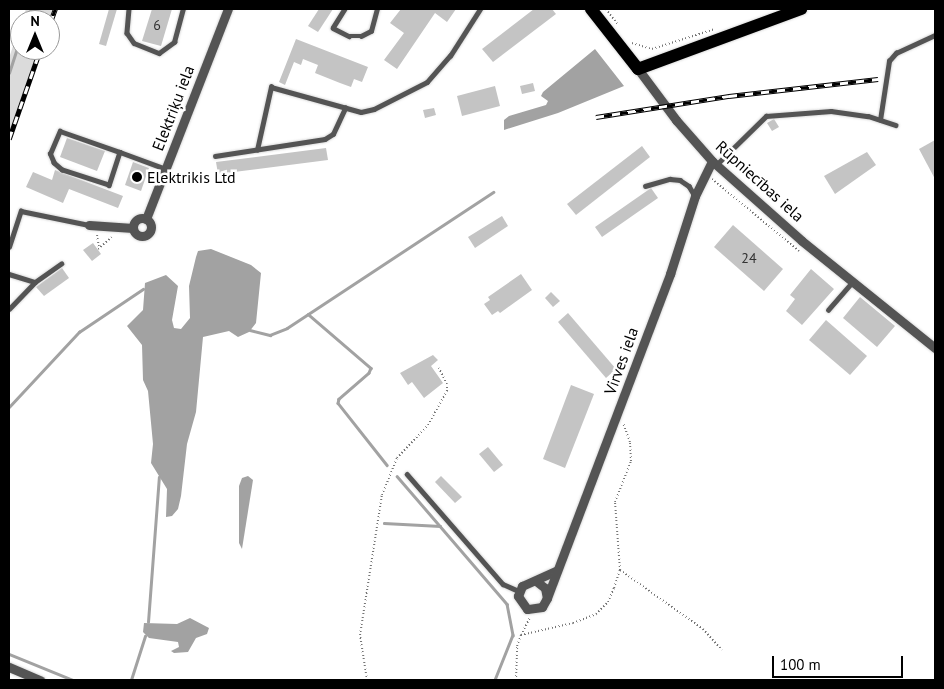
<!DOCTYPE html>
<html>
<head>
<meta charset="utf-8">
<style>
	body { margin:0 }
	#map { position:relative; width:944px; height:689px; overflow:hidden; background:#fff; font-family:"PT Sans",sans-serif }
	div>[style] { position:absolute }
	.green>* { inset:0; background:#dbdbdb }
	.water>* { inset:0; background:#a2a2a2 }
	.stream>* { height:2.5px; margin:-1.25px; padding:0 1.25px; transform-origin:1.25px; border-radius:1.25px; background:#a2a2a2 }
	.building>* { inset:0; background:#c4c4c4 }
	.path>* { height:2px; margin-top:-1px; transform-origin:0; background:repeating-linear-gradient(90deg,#767676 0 1px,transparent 0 3.5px) }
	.roads { filter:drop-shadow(0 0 1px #dbdbdb) drop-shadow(0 0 1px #dbdbdb) }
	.service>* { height:4.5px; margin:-2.25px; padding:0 2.25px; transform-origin:2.25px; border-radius:2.25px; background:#545454 }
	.minor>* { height:9px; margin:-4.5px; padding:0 4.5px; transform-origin:4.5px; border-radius:4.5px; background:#545454 }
	.minor>.ring { margin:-4.5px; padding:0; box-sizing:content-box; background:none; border:9px solid #545454; border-radius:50% }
	.primary>* { height:12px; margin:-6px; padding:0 6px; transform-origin:6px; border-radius:6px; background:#000 }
	.rail>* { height:4.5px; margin-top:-2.25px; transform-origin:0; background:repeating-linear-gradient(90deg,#fff 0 8px,#000 0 16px); box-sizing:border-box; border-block:1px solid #000 }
	.dots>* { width:14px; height:14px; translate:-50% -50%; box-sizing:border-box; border:2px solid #fff; border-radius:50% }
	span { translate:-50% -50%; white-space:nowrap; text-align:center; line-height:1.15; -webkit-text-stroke:5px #fff; paint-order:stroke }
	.number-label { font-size:14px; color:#313131 }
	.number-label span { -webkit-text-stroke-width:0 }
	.street-label { font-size:16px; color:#000 }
	.poi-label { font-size:16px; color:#000 }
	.left { translate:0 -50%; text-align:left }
	.frame { position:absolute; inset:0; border:10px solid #000; pointer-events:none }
	.north { position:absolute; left:10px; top:10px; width:50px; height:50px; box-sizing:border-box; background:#fff; border:1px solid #999; border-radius:50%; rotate:0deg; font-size:14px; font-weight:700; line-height:20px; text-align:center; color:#000 }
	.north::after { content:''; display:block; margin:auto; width:18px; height:22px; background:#000; clip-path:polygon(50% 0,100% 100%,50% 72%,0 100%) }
	.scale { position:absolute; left:772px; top:656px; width:131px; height:22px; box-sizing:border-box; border:2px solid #000; border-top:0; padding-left:6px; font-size:15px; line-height:18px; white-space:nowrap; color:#000; -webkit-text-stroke:4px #fff; paint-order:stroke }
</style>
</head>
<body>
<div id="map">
	<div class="green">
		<i style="clip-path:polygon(26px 9px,53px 9px,49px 20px,22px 20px)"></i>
		<i style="clip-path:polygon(20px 25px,20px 50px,38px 50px,9px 132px,9px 58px)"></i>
	</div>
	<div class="water">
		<i style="clip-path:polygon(595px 49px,624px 86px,558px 113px,504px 130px,504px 120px,509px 116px,546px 105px,548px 101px,541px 96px,543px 92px)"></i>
		<i style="clip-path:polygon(211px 249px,251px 265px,261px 273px,256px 323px,249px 332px,238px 337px,229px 331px,203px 337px,196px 412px,187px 444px,181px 496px,178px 509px,172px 516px,166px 517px,167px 489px,151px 463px,153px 444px,148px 391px,143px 380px,142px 345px,127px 326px,143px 310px,145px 283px,166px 275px,178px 286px,172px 320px,174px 328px,181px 329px,190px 318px,189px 286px,196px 257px,198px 251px)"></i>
		<i style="clip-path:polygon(248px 476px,253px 480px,242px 549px,239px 543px,239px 486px,242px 478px)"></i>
		<i style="clip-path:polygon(190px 618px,209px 628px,207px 634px,196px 638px,188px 652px,174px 653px,171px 651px,179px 647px,178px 642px,149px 638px,143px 632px,144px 623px,177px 624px)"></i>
	</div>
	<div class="stream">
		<i style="left:27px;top:20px;width:12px;rotate:-70deg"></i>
		<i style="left:9px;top:73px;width:35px;rotate:-72deg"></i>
		<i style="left:308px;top:314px;width:83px;rotate:40.6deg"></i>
		<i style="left:371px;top:368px;width:5px;rotate:112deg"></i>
		<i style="left:369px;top:373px;width:40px;rotate:139deg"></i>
		<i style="left:339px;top:399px;width:4px;rotate:104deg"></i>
		<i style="left:338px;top:403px;width:79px;rotate:51.7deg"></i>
		<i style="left:250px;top:330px;width:21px;rotate:14deg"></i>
		<i style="left:270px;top:335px;width:18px;rotate:-22deg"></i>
		<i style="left:287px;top:328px;width:247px;rotate:-33.4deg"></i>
		<i style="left:9px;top:407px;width:103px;rotate:-47deg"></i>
		<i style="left:79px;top:332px;width:77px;rotate:-33.9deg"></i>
		<i style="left:397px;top:476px;width:169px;rotate:49.3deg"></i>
		<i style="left:507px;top:604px;width:32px;rotate:79deg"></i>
		<i style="left:513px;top:635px;width:48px;rotate:111.8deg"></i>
		<i style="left:384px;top:523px;width:56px;rotate:3.1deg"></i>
		<i style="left:148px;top:622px;width:145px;rotate:-85.7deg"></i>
		<i style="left:9px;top:654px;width:69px;rotate:22.1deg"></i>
		<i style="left:131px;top:680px;width:46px;rotate:-72.3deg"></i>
	</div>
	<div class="building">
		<i style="clip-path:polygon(109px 9px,117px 9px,106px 46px,99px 44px)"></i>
		<i style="clip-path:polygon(152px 9px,172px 9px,161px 46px,142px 41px)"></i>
		<i style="clip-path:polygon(319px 9px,333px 9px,318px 32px,308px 26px)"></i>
		<i style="clip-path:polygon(401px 9px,456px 9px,447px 22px,435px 13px,397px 69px,384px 60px,404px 33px,390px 23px)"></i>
		<i style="clip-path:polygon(534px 9px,552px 9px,556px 14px,493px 62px,482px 49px)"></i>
		<i style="clip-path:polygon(296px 39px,368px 67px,362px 82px,354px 79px,351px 87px,340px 83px,315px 73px,318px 65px,303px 59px,301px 65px,294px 62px,285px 85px,279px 82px)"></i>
		<i style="clip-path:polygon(533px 83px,535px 91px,522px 94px,520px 86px)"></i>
		<i style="clip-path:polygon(495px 86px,500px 106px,462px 116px,457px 96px)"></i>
		<i style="clip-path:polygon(434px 108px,436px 115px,425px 118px,423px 110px)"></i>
		<i style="clip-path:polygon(774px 119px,779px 127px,772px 131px,767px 123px)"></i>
		<i style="clip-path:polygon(67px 138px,105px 151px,97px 171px,60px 157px)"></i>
		<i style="clip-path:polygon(935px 140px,935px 179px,919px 149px)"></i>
		<i style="clip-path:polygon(642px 146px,650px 157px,576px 215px,567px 204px)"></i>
		<i style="clip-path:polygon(326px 148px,328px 160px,218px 174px,216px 162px)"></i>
		<i style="clip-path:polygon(867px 152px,876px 165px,835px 194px,824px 176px)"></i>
		<i style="clip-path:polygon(133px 162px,149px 168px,141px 191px,125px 185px)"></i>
		<i style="clip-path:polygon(55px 170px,123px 196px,118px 208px,69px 189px,63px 203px,26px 187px,33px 172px,52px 180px)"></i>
		<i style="clip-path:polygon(651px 188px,658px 198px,602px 237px,595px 227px)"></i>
		<i style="clip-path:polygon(502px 216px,508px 226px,475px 248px,468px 237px)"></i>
		<i style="clip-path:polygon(733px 225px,783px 269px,764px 291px,714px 247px)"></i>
		<i style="clip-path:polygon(93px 243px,101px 254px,92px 261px,83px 250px)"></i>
		<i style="clip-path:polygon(62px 268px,69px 278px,44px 296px,36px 287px)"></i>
		<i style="clip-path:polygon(811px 269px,834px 289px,802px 325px,786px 311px,795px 299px,790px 295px)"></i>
		<i style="clip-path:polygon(521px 274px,532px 290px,500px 313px,498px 311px,492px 315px,484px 304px,490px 300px,488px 297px)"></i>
		<i style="clip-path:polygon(551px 292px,560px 301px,553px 307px,545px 298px)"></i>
		<i style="clip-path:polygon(860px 297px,895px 326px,877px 347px,843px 318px)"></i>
		<i style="clip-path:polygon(568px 313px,616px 369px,606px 378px,558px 322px)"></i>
		<i style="clip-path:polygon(826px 320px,867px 356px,850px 375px,809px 340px)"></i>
		<i style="clip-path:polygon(433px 355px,438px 360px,431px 366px,443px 383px,424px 398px,412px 382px,408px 385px,400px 373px)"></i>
		<i style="clip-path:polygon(571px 385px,594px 394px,565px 468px,543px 459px)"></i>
		<i style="clip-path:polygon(488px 447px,503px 465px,494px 472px,479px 454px)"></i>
		<i style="clip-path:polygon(441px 476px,462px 497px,455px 503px,435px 482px)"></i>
	</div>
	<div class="path">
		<i style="left:606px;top:9px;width:20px;rotate:53deg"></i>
		<i style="left:632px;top:43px;width:21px;rotate:17deg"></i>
		<i style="left:652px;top:49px;width:66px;rotate:-17.6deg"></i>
		<i style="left:712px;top:179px;width:113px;rotate:39.6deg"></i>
		<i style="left:97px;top:235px;width:12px;rotate:81deg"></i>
		<i style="left:98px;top:249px;width:18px;rotate:-41deg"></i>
		<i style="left:620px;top:570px;width:102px;rotate:35.4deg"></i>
		<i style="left:703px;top:629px;width:28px;rotate:48deg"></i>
		<i style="left:521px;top:635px;width:20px;rotate:-63deg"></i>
		<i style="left:367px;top:680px;width:46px;rotate:-98.8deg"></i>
		<i style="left:360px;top:635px;width:142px;rotate:-81.1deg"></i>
		<i style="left:382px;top:495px;width:40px;rotate:-68deg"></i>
		<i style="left:397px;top:458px;width:45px;rotate:-46.8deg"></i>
		<i style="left:428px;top:425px;width:39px;rotate:-61deg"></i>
		<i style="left:447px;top:391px;width:7px;rotate:-90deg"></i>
		<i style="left:447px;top:384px;width:18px;rotate:-117deg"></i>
		<i style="left:516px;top:680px;width:34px;rotate:-88deg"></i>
		<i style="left:517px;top:646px;width:12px;rotate:-70deg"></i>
		<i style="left:521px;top:635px;width:53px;rotate:-13deg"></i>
		<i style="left:573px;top:623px;width:25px;rotate:-21deg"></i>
		<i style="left:596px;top:614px;width:17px;rotate:-45deg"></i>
		<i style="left:608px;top:602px;width:15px;rotate:-67deg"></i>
		<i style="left:614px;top:588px;width:19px;rotate:-72deg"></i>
		<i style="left:620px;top:570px;width:68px;rotate:-94.2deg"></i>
		<i style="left:615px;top:502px;width:44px;rotate:-68.7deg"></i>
		<i style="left:631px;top:461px;width:19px;rotate:-93deg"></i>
		<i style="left:630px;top:442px;width:20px;rotate:-110deg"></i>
	</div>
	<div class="roads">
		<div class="service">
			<i style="left:129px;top:9px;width:24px;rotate:95deg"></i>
			<i style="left:127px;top:33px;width:12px;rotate:55deg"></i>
			<i style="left:134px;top:43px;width:27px;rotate:22deg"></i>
			<i style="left:159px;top:53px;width:19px;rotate:-36deg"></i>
			<i style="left:174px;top:42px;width:34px;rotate:-75deg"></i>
			<i style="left:345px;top:9px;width:22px;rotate:122deg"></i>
			<i style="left:333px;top:28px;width:18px;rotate:27deg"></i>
			<i style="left:349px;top:36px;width:12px"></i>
			<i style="left:361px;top:36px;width:11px;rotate:-27deg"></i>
			<i style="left:371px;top:31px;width:23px;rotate:-75deg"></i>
			<i style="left:880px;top:120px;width:60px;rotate:-81.3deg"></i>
			<i style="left:889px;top:61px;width:11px;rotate:-49deg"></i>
			<i style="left:896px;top:53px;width:43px;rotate:-24.8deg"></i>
			<i style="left:257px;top:150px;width:65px;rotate:-77.5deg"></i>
			<i style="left:271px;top:87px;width:93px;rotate:15.5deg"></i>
			<i style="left:361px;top:112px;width:13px;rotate:-13deg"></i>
			<i style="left:374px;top:109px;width:59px;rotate:-27deg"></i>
			<i style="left:427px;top:82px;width:35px;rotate:-49deg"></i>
			<i style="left:450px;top:56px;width:56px;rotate:-57.4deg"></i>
			<i style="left:120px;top:152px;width:35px;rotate:108deg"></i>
			<i style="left:109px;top:185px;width:49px;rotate:-162.3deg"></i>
			<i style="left:62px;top:170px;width:11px;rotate:-139deg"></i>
			<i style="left:54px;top:163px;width:10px;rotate:-114deg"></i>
			<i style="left:50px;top:154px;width:25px;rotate:-67deg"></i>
			<i style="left:60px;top:131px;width:64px;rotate:19.3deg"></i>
			<i style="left:120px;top:152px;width:49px;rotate:20.3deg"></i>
			<i style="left:215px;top:156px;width:111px;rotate:-8.8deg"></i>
			<i style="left:325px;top:139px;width:9px;rotate:-32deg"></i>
			<i style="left:333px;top:134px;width:29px;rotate:-65deg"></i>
			<i style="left:716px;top:165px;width:70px;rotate:-44.4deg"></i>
			<i style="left:766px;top:116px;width:65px;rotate:-4.4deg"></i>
			<i style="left:831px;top:111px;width:37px;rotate:8deg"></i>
			<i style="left:868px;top:116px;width:29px;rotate:18deg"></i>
			<i style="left:645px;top:186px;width:26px;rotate:-16deg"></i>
			<i style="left:670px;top:179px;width:10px;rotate:6deg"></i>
			<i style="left:680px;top:180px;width:11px;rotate:34deg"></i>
			<i style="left:689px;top:186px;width:12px;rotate:59deg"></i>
			<i style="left:9px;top:247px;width:38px;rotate:-72deg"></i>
			<i style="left:21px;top:211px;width:69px;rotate:11.6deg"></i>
			<i style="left:9px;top:274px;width:27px;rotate:17deg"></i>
			<i style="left:9px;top:309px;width:37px;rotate:-46deg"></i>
			<i style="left:35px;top:282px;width:32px;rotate:-35deg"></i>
			<i style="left:828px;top:310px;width:37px;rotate:-49deg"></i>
			<i style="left:407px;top:474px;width:146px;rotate:48.9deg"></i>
			<i style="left:503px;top:584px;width:17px;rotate:24deg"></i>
		</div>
		<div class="minor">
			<i style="left:638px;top:69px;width:64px;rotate:53.3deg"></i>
			<i style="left:676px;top:120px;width:55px;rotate:48.7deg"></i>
			<i style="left:712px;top:161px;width:120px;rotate:41.6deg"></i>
			<i style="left:802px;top:241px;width:171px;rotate:38.8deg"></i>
			<i class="ring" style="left:133px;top:218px;width:9px;height:9px"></i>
			<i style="left:146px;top:219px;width:225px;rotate:-68.7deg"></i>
			<i style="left:89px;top:225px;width:44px;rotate:3.9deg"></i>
			<i style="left:536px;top:581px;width:11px;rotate:38deg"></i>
			<i style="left:545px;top:588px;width:10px;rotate:79deg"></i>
			<i style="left:547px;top:598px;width:10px;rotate:119deg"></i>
			<i style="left:542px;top:607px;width:15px;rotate:172deg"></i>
			<i style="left:527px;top:609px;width:16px;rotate:-125deg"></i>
			<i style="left:518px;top:596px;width:11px;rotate:-68deg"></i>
			<i style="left:522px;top:586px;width:37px;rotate:-24deg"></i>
			<i style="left:547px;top:598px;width:347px;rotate:-69.2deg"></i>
			<i style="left:670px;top:274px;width:82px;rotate:-72.2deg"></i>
			<i style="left:695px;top:196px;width:39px;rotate:-64deg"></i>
			<i style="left:9px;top:667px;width:34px;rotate:23deg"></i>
		</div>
		<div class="primary">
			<i style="left:591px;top:9px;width:76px;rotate:51.9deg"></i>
			<i style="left:638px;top:69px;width:174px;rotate:-20.2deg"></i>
		</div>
	</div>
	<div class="rail">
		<i style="left:50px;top:23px;width:15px;rotate:-70deg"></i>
		<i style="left:596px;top:117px;width:135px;rotate:-9deg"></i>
		<i style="left:729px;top:96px;width:150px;rotate:-6.5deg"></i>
		<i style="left:9px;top:139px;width:94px;rotate:-70.8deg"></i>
	</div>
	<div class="dots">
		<i style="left:137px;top:177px;background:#000"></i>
	</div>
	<div class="number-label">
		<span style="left:157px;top:25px">6</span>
		<span style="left:749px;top:258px">24</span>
	</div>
	<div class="street-label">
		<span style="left:173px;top:108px;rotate:-69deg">Elektriķu iela</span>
		<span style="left:760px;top:181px;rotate:42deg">Rūpniecības iela</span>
		<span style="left:621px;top:361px;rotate:-70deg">Virves iela</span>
	</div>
	<div class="poi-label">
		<span class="left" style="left:147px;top:177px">Elektrikis Ltd</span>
	</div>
	<div class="frame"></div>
	<div class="north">N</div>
	<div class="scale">100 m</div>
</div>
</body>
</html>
